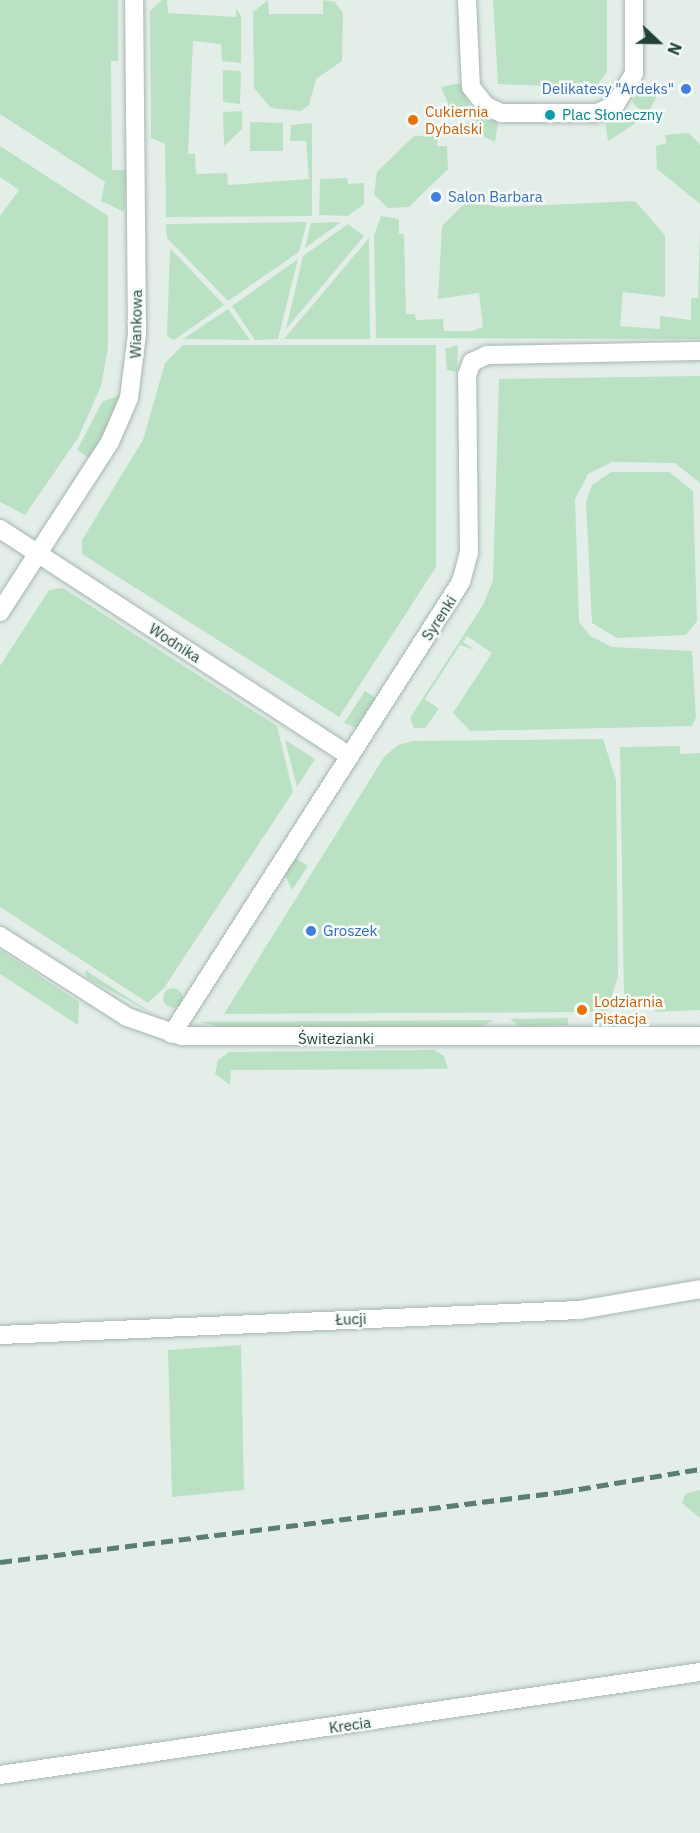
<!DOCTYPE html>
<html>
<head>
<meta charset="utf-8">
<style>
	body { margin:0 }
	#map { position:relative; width:700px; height:1833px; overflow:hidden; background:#e4eee9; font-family:"IBM Plex Sans",sans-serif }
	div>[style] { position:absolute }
	.green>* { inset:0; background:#bbe1c4 }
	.round { border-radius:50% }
	.roads { filter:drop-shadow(0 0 2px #a6b7b0) drop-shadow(0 0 2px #a6b7b0) }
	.street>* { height:18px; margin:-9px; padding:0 9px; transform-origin:9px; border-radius:9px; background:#fff }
	.secondary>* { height:18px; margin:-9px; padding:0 9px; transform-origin:9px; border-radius:9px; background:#fff }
	.rail>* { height:4.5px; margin-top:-2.25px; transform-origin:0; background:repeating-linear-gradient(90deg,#5c7d73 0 12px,transparent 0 18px) }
	.dots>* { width:16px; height:16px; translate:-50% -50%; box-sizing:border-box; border:3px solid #f5faf7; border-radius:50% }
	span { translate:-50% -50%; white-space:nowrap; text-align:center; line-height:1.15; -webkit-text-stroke:5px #f5faf7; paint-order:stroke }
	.shop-label { font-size:15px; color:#366cbe }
	.right { translate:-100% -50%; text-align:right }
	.left { translate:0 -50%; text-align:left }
	.food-label { font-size:15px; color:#c56008 }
	.culture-label { font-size:15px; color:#0d838f }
	.street-label { font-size:15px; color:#214238 }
	.north { position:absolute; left:628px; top:12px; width:60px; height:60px; -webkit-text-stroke:4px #f5faf7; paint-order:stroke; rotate:112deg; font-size:16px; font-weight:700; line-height:24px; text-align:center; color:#214238 }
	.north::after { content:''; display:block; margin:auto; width:21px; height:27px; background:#214238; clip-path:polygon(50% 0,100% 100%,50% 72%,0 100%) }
</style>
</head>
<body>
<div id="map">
	<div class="green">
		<i style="clip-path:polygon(0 0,118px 0,118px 61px,111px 61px,112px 170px,127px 170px,124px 212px,101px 201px,105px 182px,0 114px)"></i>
		<i style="clip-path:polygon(162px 0,167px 0,168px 13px,236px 17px,236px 8px,241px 16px,241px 63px,222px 61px,221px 44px,193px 41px,188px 154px,195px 154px,196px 174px,227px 173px,228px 185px,309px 179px,306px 141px,290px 141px,291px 125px,312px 123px,312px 216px,166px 217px,165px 144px,151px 138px,150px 11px)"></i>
		<i style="clip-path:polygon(268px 0,269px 14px,323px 14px,323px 0,335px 2px,343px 13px,342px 61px,316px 79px,309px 105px,301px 111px,271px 108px,254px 88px,253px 12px)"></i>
		<i style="clip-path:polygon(493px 0,607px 0,607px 72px,595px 88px,498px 84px)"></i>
		<i style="clip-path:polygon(223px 70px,241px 71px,240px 104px,223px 102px)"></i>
		<i style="clip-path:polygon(460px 83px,469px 105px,454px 118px,441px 87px)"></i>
		<i style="clip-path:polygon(642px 83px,661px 89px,646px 116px,632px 102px)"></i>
		<i style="clip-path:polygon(625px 110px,636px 123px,608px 141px,605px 121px)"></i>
		<i style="clip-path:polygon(242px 111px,242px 129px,224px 146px,223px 112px)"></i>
		<i style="clip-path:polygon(477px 113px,498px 122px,495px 142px,464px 127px)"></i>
		<i style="clip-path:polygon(250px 122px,283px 123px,283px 151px,250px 151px)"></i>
		<i style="clip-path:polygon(689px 133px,700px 145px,700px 204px,657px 169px,656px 146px,667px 143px,665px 135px)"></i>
		<i style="clip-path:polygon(438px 135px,437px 146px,447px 146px,448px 169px,409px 207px,388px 208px,374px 194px,377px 172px,414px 136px)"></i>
		<i style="clip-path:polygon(0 146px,108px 216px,108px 348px,101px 386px,78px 438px,25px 515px,0 502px,0 216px,19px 190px,0 177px)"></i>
		<i style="clip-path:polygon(347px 178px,348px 184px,364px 183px,364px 204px,348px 216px,319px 215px,320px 179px)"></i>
		<i style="clip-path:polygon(635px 201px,665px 235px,665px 297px,623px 292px,620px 326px,660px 329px,660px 316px,691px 320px,691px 298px,698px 298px,700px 230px,700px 339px,376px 338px,374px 235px,381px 216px,399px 219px,399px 234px,404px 234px,406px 314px,415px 314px,416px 320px,443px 319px,444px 331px,472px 331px,483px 327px,479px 293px,438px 299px,442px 226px,466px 202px,502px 207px)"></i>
		<i style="clip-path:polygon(307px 222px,299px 252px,228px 301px,167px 238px,166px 224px)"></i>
		<i style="clip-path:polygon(311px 223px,339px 222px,340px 223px,305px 248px)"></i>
		<i style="clip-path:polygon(348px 224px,364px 236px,286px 329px,303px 256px)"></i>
		<i style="clip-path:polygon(369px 238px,370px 339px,284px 339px)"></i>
		<i style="clip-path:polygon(170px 248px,224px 305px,174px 340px,167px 336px)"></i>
		<i style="clip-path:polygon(298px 259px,278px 339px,255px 340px,232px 306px)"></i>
		<i style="clip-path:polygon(228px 309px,250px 340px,183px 339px)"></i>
		<i style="clip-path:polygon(183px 345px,436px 345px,436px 567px,339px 717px,82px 554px,82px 540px,143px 440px,165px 363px)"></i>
		<i style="clip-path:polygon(458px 345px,457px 372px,447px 370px,445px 349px)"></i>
		<i style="clip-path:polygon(700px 376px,700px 483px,675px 463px,612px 462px,588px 474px,575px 499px,579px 622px,590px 636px,612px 647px,692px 651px,696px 717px,692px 726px,470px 731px,453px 713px,492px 653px,467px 636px,463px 642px,475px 650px,460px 645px,425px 699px,439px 709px,425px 728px,414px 728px,410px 718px,483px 605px,493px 580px,499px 379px)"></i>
		<i style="clip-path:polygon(120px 395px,105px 430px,89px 458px,77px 450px,102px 402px)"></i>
		<i style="clip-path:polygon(611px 472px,669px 472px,693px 491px,697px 621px,686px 635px,617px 638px,592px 623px,586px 502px,592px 485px)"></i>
		<i style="clip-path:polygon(63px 588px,277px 726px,293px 792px,164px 988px,148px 1003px,0 907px,0 666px,49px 590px)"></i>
		<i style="clip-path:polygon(365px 691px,376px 698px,356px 728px,344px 723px)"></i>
		<i style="clip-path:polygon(603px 739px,616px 780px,618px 976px,607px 1012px,224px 1014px,384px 757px,398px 745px,413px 741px)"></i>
		<i style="clip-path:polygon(285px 740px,315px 759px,297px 787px)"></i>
		<i style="clip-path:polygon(680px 746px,680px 754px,700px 753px,700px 1010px,655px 1012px,655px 999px,637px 999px,637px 1007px,624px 998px,620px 747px)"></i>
		<i style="clip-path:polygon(295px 858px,308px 866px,292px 890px,285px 875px)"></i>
		<i style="clip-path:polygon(0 950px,79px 1002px,78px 1025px,0 974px)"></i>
		<i style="clip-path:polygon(85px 970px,155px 1015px,87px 978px)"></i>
		<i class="round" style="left:163px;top:988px;width:20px;height:20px"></i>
		<i style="clip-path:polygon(568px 1018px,568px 1025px,520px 1026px,510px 1019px)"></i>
		<i style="clip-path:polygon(494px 1020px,483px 1026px,229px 1028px,199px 1022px)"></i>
		<i style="clip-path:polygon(434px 1050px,444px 1056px,448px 1069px,231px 1070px,230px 1085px,215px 1074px,218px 1060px,229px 1052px)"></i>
		<i style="clip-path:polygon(241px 1345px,244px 1490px,172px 1497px,168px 1350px)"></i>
		<i style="clip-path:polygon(700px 1490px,700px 1518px,682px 1503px,685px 1494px)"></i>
	</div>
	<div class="roads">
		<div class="street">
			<i style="left:467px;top:0;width:87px;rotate:87.4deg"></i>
			<i style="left:471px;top:87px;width:24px;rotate:52deg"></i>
			<i style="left:486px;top:106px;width:17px;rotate:25deg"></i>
			<i style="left:501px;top:113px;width:96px"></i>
			<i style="left:597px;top:113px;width:20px;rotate:-24deg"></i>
			<i style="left:615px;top:105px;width:37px;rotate:-59deg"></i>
			<i style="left:634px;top:73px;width:73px;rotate:-90deg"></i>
			<i style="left:0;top:529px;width:417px;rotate:33deg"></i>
			<i style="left:0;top:612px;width:202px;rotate:-57.1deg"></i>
			<i style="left:110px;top:442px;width:48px;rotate:-66.6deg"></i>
			<i style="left:129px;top:398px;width:64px;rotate:-82.9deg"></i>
			<i style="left:137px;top:334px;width:334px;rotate:-90.5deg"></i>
			<i style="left:172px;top:1034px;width:536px;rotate:-57.41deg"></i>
			<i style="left:461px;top:582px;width:30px;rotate:-75deg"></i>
			<i style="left:469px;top:553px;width:178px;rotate:-90.6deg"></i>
			<i style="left:467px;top:375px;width:14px;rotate:-69deg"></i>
			<i style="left:472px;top:362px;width:17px;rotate:-25deg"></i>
			<i style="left:487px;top:355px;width:213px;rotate:-1.1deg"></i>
			<i style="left:0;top:1335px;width:580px;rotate:-2.47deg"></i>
			<i style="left:579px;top:1310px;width:123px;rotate:-9.8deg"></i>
			<i style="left:0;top:1775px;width:708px;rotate:-8.37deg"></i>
		</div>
		<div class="secondary">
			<i style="left:0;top:936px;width:151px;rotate:32.5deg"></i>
			<i style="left:127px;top:1017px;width:58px;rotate:19.1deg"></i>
			<i style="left:182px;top:1036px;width:518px"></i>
		</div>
	</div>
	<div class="rail">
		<i style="left:0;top:1562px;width:565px;rotate:-7.11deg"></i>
		<i style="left:561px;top:1492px;width:141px;rotate:-9.4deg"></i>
	</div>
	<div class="dots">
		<i style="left:686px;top:89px;background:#3f7fe0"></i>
		<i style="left:550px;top:115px;background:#0f9aa8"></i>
		<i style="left:413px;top:120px;background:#e8710a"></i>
		<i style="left:436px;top:197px;background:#3f7fe0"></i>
		<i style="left:311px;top:931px;background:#3f7fe0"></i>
		<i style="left:582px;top:1010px;background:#e8710a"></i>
	</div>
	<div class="shop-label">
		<span class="right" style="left:674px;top:89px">Delikatesy "Ardeks"</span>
		<span class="left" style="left:448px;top:197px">Salon Barbara</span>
		<span class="left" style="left:323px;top:931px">Groszek</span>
	</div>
	<div class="food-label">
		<span class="left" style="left:425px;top:120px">Cukiernia<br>Dybalski</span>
		<span class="left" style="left:594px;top:1010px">Lodziarnia<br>Pistacja</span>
	</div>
	<div class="culture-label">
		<span class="left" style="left:562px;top:115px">Plac Słoneczny</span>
	</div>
	<div class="street-label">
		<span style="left:136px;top:324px;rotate:-89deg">Wiankowa</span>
		<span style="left:439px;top:618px;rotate:-57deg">Syrenki</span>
		<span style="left:175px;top:643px;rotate:33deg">Wodnika</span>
		<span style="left:336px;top:1039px">Świtezianki</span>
		<span style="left:351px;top:1319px;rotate:-2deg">Łucji</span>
		<span style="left:350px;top:1725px;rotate:-8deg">Krecia</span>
	</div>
	<div class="north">N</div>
</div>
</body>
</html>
